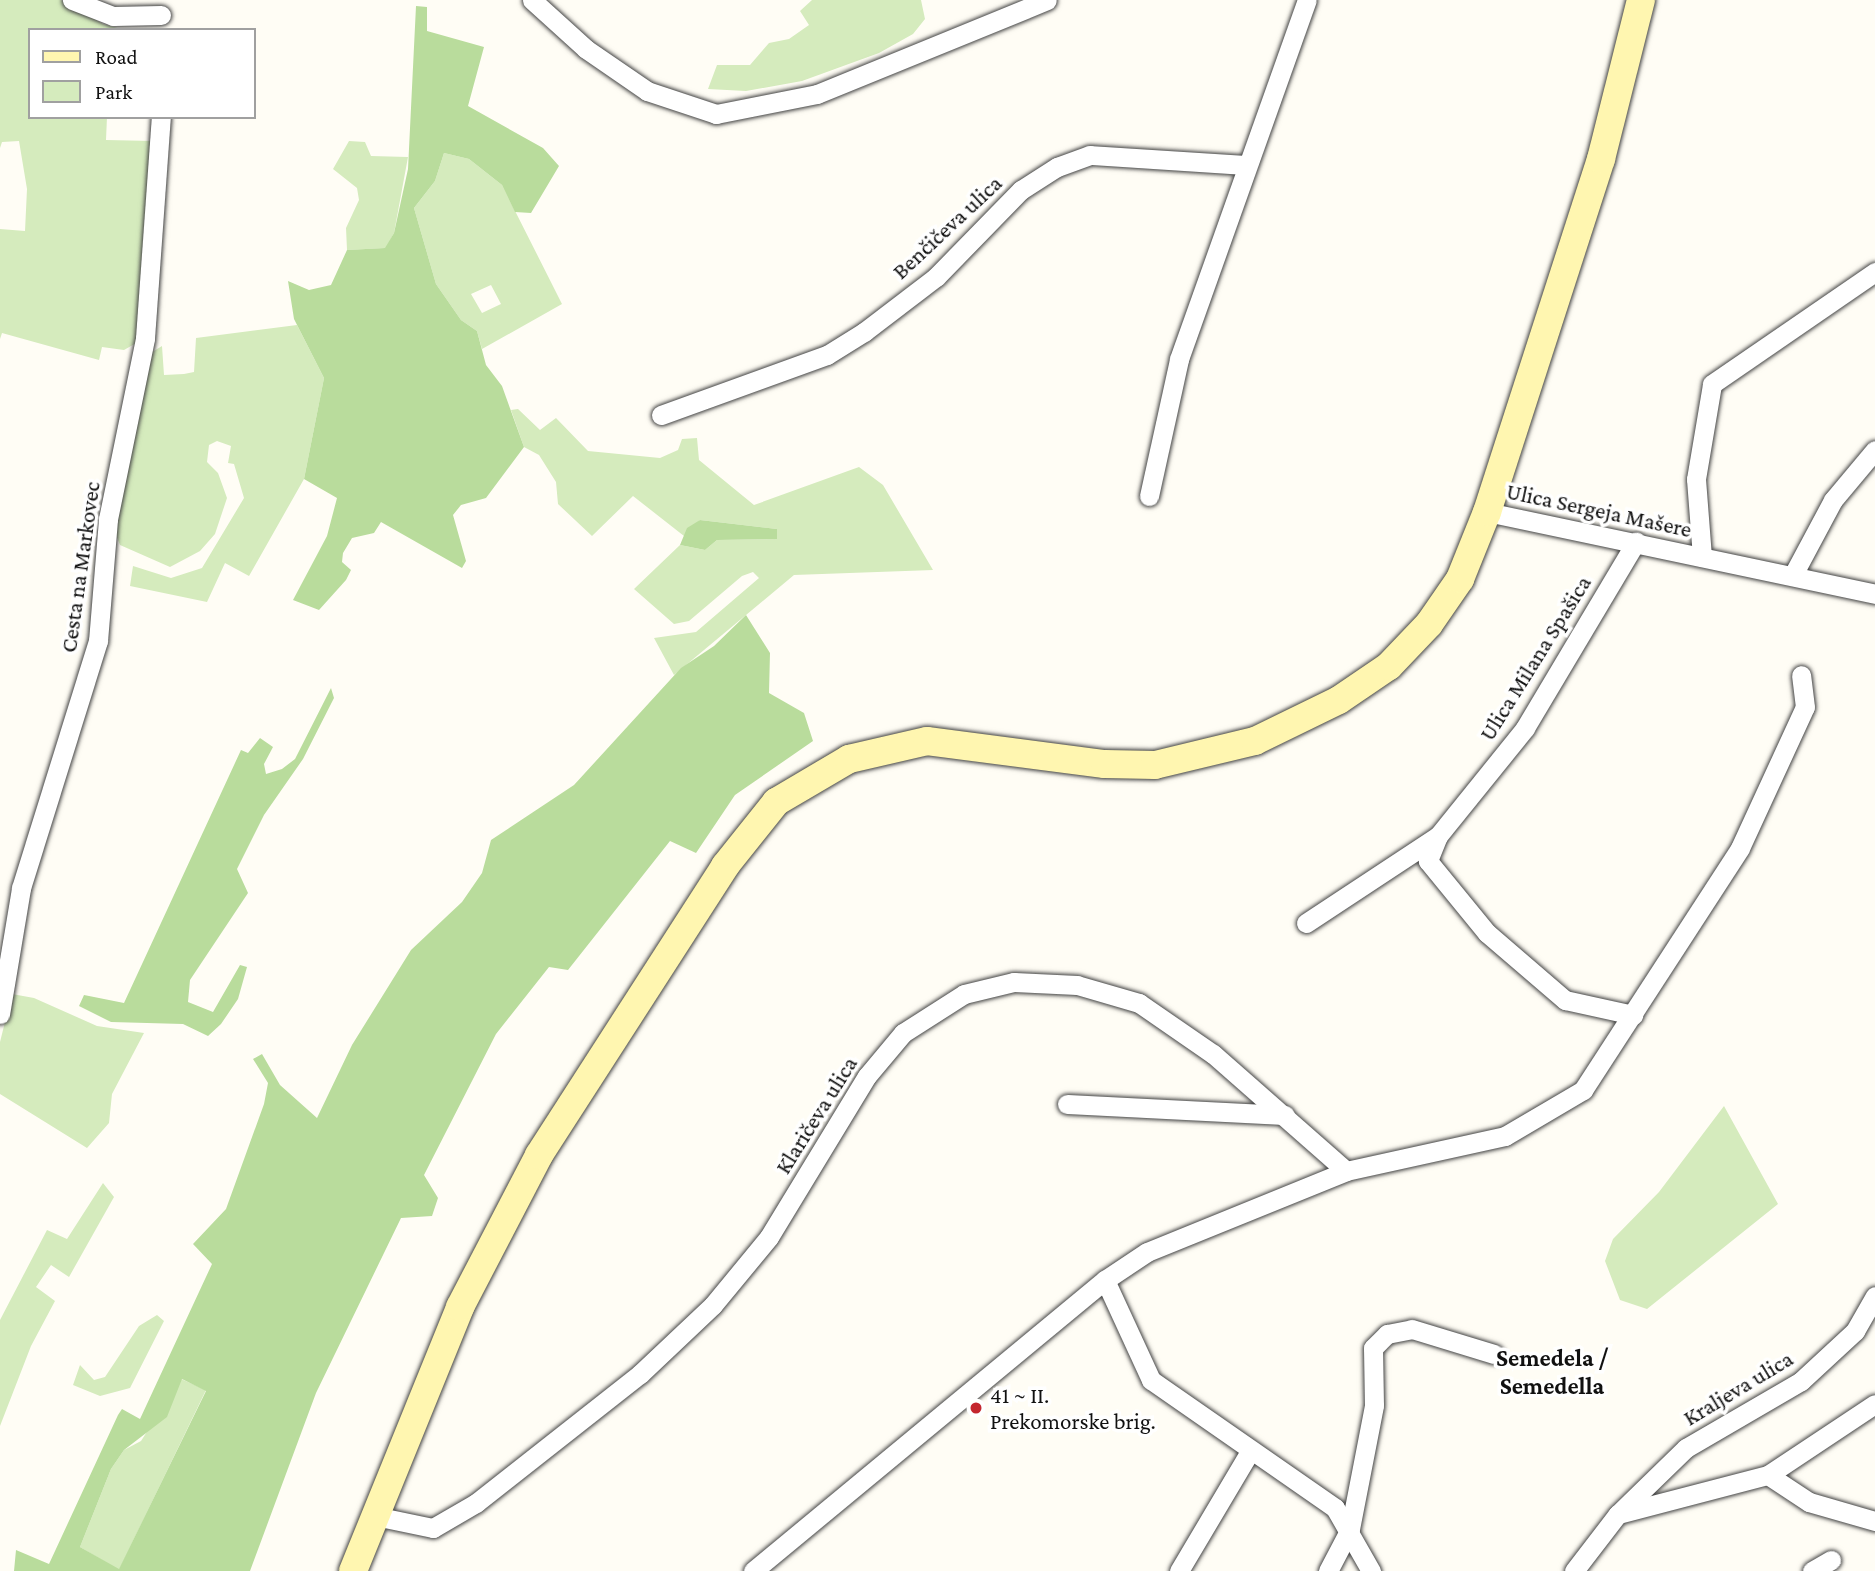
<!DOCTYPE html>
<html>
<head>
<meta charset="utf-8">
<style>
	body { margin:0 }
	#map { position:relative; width:1875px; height:1571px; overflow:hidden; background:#fffdf5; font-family:"Crimson Pro",serif }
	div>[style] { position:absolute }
	.green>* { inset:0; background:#d5ebbd }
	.forest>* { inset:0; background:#b9dc9c }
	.roads { filter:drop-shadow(0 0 2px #444) drop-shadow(0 0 2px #444) }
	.street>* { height:19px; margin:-9.5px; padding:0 9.5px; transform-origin:9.5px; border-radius:9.5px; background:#fff }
	.secondary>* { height:28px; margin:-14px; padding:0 14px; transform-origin:14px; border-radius:14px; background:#fff6b0 }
	.dots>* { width:19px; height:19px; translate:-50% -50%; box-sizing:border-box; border:4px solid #fff; border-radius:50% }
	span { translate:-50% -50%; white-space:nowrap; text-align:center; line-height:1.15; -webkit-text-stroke:7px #fff; paint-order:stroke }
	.street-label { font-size:23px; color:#111 }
	.poi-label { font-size:23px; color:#111 }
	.left { translate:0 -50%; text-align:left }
	.neighbourhood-label { font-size:24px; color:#111; font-weight:700 }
	.legend { position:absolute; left:28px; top:28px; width:228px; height:91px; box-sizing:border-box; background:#fff; border:2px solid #a0a0a0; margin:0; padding:9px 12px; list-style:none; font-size:21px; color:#111 }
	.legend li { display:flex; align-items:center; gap:14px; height:35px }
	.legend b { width:35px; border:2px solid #a0a0a0 }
</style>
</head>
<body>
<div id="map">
	<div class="green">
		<i style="clip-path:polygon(0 0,61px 0,103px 24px,125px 30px,30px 30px,30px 117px,107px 117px,106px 140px,153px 141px,138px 342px,124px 350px,102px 347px,99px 360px,2px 333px,0 339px,0 229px,25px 231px,27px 189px,19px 141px,2px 142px,0 148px)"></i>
		<i style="clip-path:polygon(812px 0,921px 0,925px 19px,913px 34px,879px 53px,802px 81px,746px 91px,708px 89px,717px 65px,750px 65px,769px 43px,789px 39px,809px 25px,800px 11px)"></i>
		<i style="clip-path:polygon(349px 141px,365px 142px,371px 156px,408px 157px,394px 233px,386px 248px,347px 250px,346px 228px,359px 200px,357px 188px,333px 169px)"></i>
		<i style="clip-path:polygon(evenodd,444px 153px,469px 159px,502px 185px,562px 304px,482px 349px,477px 331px,461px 320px,436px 284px,414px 208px,435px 181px,444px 153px,491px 285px,501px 304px,482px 313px,471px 294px,491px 285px)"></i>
		<i style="clip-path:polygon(297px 325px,324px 378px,304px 479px,249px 576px,225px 563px,207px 602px,130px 586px,133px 566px,171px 578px,202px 568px,244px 498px,234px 464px,228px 463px,231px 446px,217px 441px,209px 445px,207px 462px,218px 473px,227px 498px,215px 534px,200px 551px,170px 567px,120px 545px,113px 527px,149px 354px,162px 346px,164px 375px,184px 374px,194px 372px,196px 338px)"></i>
		<i style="clip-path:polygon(518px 409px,540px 430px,556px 418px,588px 451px,660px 458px,678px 450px,682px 439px,697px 438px,699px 460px,754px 505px,859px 467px,883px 485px,933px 570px,794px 575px,674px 675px,654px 638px,696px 632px,759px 578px,753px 572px,742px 576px,689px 621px,674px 624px,634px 589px,680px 545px,705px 550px,717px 540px,776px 539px,777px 529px,700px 520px,684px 536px,633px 496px,592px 536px,558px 504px,556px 482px,539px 455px,524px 447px,511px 410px)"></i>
		<i style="clip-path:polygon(12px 994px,34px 998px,97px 1026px,144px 1033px,112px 1094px,109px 1123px,87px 1148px,0 1094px,0 1042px)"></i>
		<i style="clip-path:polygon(1724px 1106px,1778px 1204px,1647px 1309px,1620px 1300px,1605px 1261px,1613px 1239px,1659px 1192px)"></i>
		<i style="clip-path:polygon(103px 1183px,114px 1197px,69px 1277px,51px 1265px,36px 1287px,55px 1301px,31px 1346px,0 1426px,0 1320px,47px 1230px,67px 1239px)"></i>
		<i style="clip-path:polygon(157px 1315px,164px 1321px,130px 1388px,100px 1396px,73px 1385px,80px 1365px,94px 1380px,105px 1377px,139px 1326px)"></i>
		<i style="clip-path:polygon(181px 1379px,206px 1390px,119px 1570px,80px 1547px,111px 1469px,124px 1450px,141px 1441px)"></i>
	</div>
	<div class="forest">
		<i style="clip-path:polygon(416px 6px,427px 7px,427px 31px,484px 47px,468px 106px,543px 148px,559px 166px,531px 213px,515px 212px,502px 185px,469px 159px,444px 153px,435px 181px,414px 208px,436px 284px,461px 320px,477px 331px,486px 365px,502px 386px,524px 447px,486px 498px,461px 505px,453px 515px,466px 561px,462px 568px,381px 522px,374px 533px,352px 538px,343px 553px,342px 562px,351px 570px,346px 580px,319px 610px,293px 600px,327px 536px,337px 498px,304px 479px,324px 378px,294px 319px,288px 281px,309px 290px,331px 285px,347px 250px,385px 248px,394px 233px,408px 169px)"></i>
		<i style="clip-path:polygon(700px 520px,777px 529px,777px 539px,717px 540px,705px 550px,680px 545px,687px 528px)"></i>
		<i style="clip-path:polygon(evenodd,746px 615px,770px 653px,769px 693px,804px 713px,813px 741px,735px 795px,696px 853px,670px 841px,568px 970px,549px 967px,496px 1034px,424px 1175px,438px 1198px,432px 1216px,401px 1218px,316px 1393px,250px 1571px,14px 1571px,16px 1550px,49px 1564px,118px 1415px,122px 1409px,140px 1419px,212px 1264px,193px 1244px,226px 1209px,264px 1104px,268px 1083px,253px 1059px,262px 1054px,280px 1085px,317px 1118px,352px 1045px,411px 950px,462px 902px,482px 873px,491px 840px,574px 785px,681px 668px,714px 646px,746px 615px,182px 1379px,206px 1391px,119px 1569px,80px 1547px,111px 1469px,124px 1450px,167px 1417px,182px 1379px)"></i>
		<i style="clip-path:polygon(331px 688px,334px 698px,303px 759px,264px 815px,237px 869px,248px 893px,190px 980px,188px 1002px,213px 1012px,240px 965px,247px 967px,238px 999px,221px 1024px,208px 1036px,183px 1024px,111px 1022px,79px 1006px,84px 995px,124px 1003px,241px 750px,248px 753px,260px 738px,273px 747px,264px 764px,266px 774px,282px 769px,295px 759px)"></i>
	</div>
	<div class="roads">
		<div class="street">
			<i style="left:72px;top:0;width:44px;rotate:21.3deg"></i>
			<i style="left:113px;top:16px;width:48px;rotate:-1.2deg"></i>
			<i style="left:532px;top:0;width:73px;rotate:42.2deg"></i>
			<i style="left:586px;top:49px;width:74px;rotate:34.5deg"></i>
			<i style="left:647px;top:91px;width:73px;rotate:18.4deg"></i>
			<i style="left:716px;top:114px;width:103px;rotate:-11.2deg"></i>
			<i style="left:817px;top:94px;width:248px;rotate:-22.2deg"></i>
			<i style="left:661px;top:415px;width:177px;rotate:-19.9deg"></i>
			<i style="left:827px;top:355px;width:44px;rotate:-31.9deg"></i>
			<i style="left:864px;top:332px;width:91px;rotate:-37.4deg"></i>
			<i style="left:936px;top:277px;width:122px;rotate:-45.7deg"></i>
			<i style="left:1021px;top:190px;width:43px;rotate:-32.6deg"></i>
			<i style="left:1057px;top:167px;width:35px;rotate:-20deg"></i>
			<i style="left:1090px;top:155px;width:154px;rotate:3.7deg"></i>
			<i style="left:1149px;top:496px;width:140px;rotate:-77.6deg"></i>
			<i style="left:1179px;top:359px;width:381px;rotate:-70.4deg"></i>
			<i style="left:1487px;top:512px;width:397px;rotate:11.9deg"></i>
			<i style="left:1702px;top:557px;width:78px;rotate:-94.4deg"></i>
			<i style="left:1696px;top:479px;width:96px;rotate:-80.4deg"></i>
			<i style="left:1712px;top:384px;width:198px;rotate:-34.5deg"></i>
			<i style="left:1793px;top:575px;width:85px;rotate:-61.9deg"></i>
			<i style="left:1833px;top:500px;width:65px;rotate:-50deg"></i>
			<i style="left:1438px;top:836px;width:27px;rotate:112deg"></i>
			<i style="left:1428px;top:861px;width:93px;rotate:50.7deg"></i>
			<i style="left:1487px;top:933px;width:103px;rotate:40.7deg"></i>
			<i style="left:1565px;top:1000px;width:70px;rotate:12.4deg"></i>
			<i style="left:1306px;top:923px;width:158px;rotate:-33.4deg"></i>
			<i style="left:1438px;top:836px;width:139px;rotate:-51.1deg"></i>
			<i style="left:1525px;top:728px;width:217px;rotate:-59.2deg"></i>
			<i style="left:0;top:1014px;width:128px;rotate:-80.5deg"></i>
			<i style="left:21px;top:888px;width:259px;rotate:-72.7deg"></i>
			<i style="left:98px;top:641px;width:122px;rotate:-85.3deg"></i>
			<i style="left:108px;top:519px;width:185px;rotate:-78.4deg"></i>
			<i style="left:145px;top:338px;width:222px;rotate:-85.9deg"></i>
			<i style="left:1067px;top:1104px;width:218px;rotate:2.9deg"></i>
			<i style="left:1105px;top:1280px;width:110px;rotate:65.3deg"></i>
			<i style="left:1151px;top:1380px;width:224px;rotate:34.8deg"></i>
			<i style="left:1335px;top:1508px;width:73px;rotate:60.3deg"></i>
			<i style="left:1768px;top:1475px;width:49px;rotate:33.4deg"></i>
			<i style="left:1809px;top:1502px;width:69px;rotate:16.1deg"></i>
			<i style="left:1618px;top:1514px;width:155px;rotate:-14.6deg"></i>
			<i style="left:1768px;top:1475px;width:128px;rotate:-33.6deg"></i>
			<i style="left:375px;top:1516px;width:59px;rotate:11.7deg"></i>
			<i style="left:433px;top:1528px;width:50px;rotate:-30.2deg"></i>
			<i style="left:476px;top:1503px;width:209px;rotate:-38.2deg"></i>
			<i style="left:640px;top:1374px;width:100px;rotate:-43.4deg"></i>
			<i style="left:713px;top:1305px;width:88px;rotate:-50.5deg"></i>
			<i style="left:769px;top:1237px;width:188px;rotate:-58.7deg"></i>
			<i style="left:867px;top:1076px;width:56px;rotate:-50.1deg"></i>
			<i style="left:903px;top:1033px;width:72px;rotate:-32.6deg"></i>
			<i style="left:964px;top:994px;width:51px;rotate:-13.5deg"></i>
			<i style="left:1014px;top:982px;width:63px;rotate:2.7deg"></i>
			<i style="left:1077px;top:985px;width:65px;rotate:16.2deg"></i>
			<i style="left:1139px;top:1003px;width:90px;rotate:34.6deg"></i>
			<i style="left:1213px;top:1054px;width:177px;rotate:41.3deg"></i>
			<i style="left:753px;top:1571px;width:457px;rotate:-39.6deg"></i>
			<i style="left:1105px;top:1280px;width:50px;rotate:-33.7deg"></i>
			<i style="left:1147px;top:1252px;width:215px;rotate:-22.1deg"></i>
			<i style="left:1346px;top:1171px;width:163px;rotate:-12.4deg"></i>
			<i style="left:1505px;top:1136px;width:91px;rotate:-30.5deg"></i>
			<i style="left:1583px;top:1090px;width:288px;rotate:-57deg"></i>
			<i style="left:1740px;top:848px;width:155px;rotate:-65.3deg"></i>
			<i style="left:1805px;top:707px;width:32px;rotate:-97deg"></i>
			<i style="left:1179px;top:1571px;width:137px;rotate:-59.3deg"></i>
			<i style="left:1328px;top:1571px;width:47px;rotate:-62.4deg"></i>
			<i style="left:1350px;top:1529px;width:126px;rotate:-79deg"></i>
			<i style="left:1374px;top:1405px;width:57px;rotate:-91deg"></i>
			<i style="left:1373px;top:1348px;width:20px;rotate:-45deg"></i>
			<i style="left:1387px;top:1334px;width:25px;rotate:-11deg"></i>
			<i style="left:1412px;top:1329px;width:86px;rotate:17deg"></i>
			<i style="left:1574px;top:1571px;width:71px;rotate:-52.5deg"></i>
			<i style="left:1617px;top:1515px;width:96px;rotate:-44.2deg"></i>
			<i style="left:1686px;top:1448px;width:133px;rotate:-30.2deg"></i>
			<i style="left:1801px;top:1381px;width:74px;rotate:-42.8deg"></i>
			<i style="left:1855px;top:1331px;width:40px;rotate:-60.3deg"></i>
			<i style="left:1812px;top:1571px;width:22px;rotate:-30deg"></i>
		</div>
		<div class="secondary">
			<i style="left:353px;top:1571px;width:285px;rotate:-67.9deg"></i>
			<i style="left:460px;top:1307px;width:171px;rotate:-62.5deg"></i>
			<i style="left:539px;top:1155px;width:344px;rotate:-57.2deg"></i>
			<i style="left:725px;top:866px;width:82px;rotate:-51.4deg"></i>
			<i style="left:776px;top:802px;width:85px;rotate:-30.5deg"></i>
			<i style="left:849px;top:759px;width:80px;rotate:-13deg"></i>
			<i style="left:927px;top:741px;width:179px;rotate:7.4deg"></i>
			<i style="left:1105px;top:764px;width:50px;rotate:1.1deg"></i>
			<i style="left:1155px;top:765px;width:103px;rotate:-13.5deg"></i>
			<i style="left:1255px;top:741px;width:93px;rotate:-26deg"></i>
			<i style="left:1339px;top:700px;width:60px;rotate:-34.2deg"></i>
			<i style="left:1389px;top:666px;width:58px;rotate:-46.4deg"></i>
			<i style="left:1429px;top:624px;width:55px;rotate:-55.4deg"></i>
			<i style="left:1460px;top:579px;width:72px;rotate:-68.1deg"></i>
			<i style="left:1487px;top:512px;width:371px;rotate:-72.1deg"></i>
			<i style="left:1601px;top:159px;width:164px;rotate:-75.9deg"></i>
		</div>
	</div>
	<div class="dots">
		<i style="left:976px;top:1408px;background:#c4262e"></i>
	</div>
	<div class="street-label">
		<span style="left:947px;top:227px;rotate:-43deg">Benčičeva ulica</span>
		<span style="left:1599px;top:510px;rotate:12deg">Ulica Sergeja Mašere</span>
		<span style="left:80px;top:567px;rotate:-82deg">Cesta na Markovec</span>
		<span style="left:1535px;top:658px;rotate:-58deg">Ulica Milana Spašica</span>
		<span style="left:816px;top:1115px;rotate:-58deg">Klaričeva ulica</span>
		<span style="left:1738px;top:1388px;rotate:-31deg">Kraljeva ulica</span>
	</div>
	<div class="poi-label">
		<span class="left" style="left:990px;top:1408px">41 ~ II.<br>Prekomorske brig.</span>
	</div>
	<div class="neighbourhood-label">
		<span style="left:1552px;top:1372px">Semedela /<br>Semedella</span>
	</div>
	<ul class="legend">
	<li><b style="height:9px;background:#fff6b0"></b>Road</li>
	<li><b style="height:19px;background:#d5ebbd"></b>Park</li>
	</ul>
</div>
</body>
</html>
